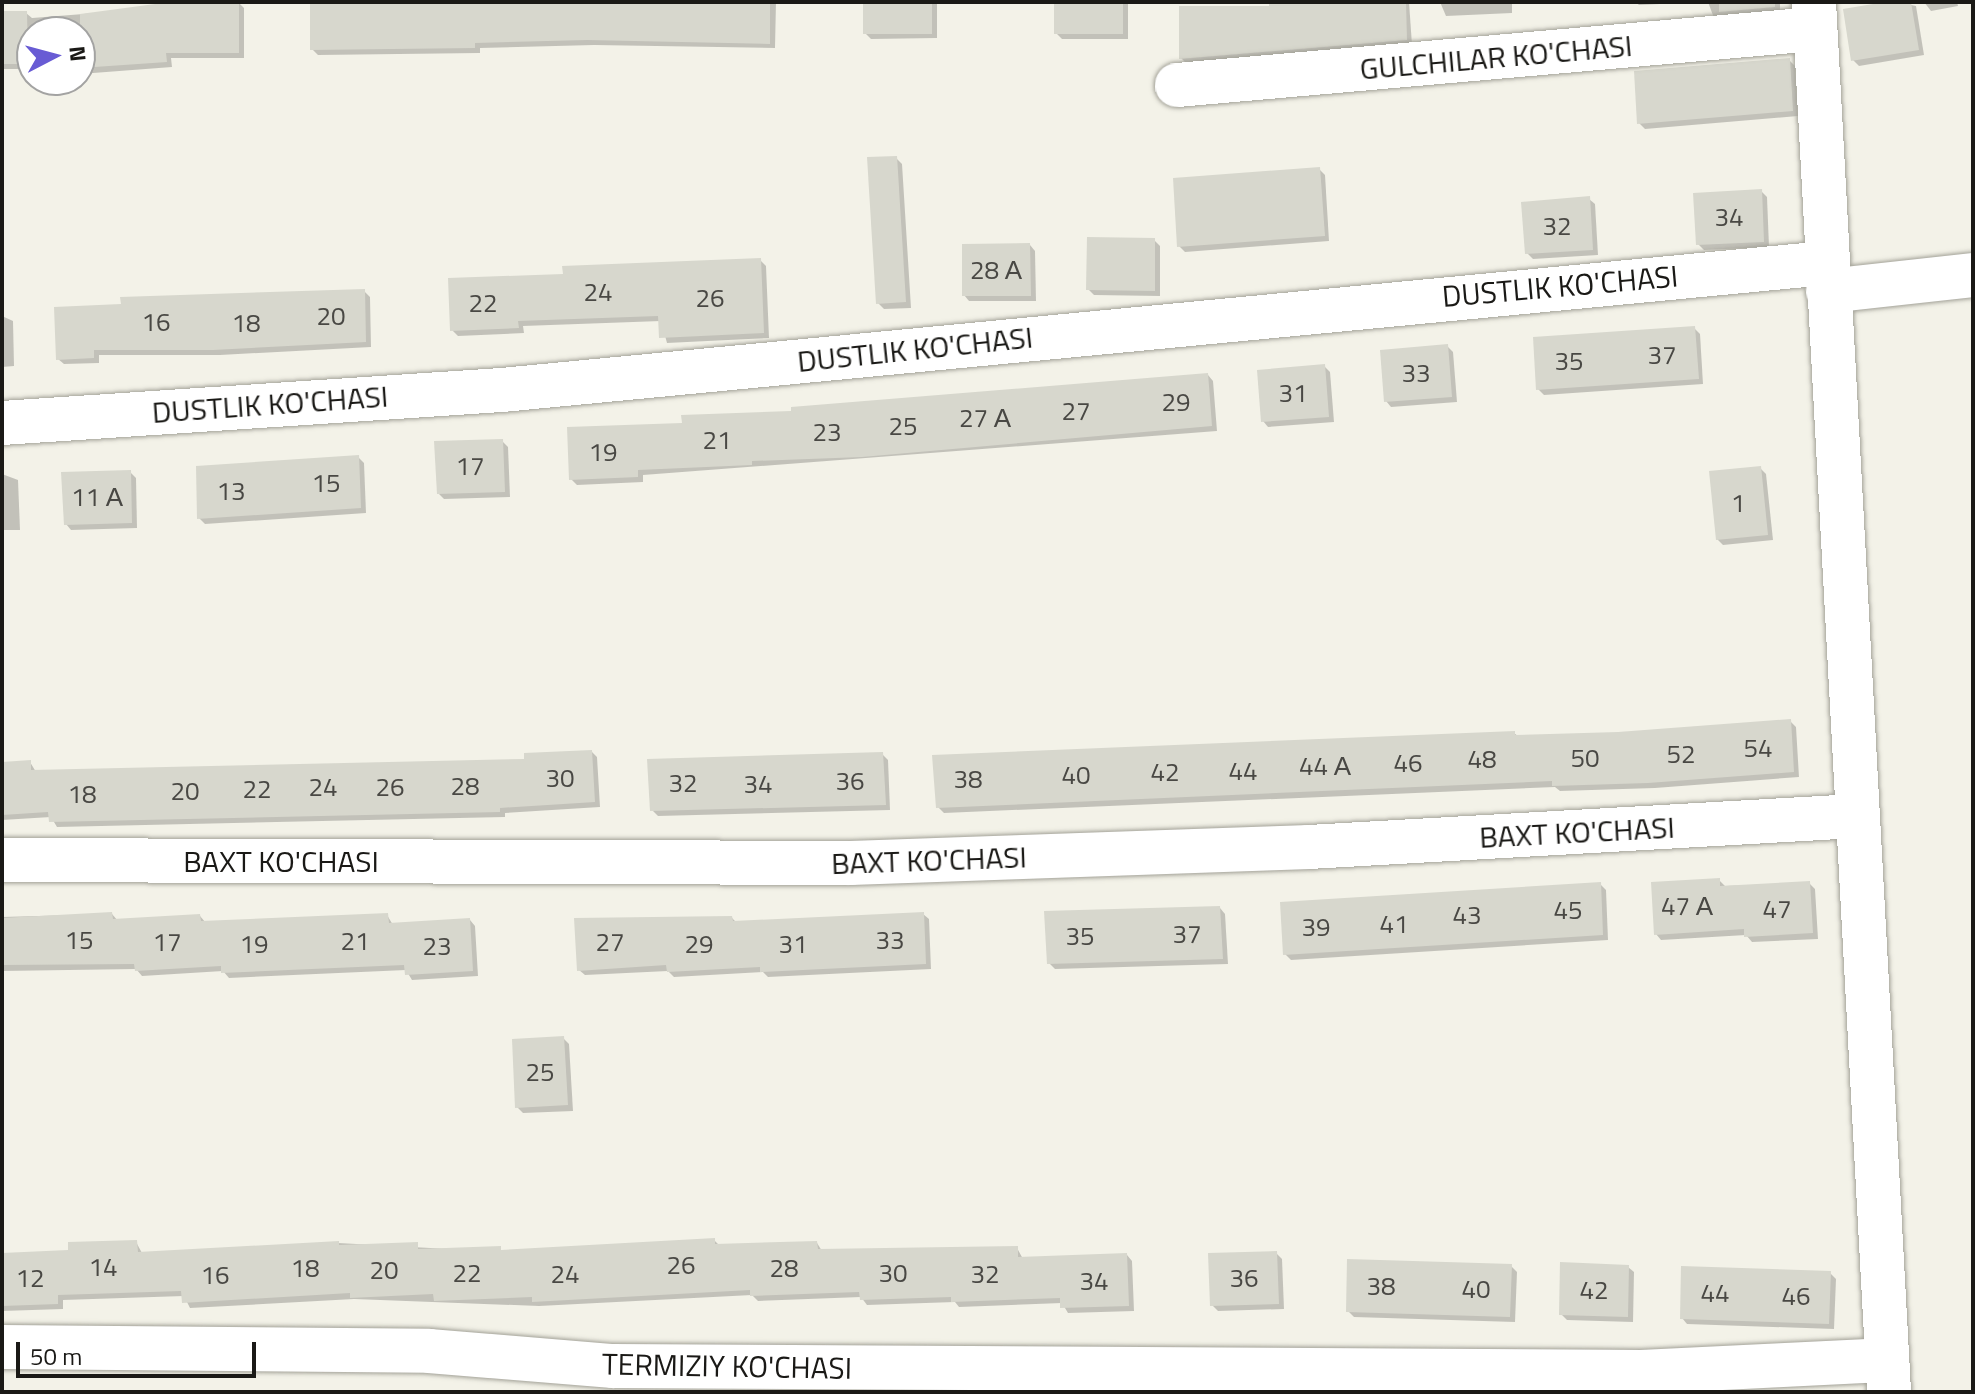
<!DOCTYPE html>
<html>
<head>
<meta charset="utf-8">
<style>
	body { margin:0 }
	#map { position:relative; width:1975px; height:1394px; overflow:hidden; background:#f3f2e8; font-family:"Titillium Web",sans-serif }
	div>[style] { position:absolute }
	.shadow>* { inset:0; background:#0003 }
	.building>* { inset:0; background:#d7d7cd }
	.roads { filter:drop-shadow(0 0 2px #a3a298) drop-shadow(0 0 2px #a3a298) }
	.minor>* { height:44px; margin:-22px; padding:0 22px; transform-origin:22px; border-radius:22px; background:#fff }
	span { translate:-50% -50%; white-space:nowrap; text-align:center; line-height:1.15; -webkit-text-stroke:7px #fff; paint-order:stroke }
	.number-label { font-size:26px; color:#494844 }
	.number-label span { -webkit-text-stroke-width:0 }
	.street-label { font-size:30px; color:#1a1916 }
	.frame { position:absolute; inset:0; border:4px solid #1a1916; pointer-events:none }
	.north { position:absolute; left:16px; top:16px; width:80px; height:80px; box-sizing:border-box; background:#fff; border:2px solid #a3a3a2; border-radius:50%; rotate:84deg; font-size:22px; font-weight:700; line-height:32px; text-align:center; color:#1a1916 }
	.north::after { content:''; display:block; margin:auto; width:28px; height:36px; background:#685bd4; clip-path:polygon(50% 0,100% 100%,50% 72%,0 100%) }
	.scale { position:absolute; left:16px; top:1342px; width:240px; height:36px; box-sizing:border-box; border:4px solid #1a1916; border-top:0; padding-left:10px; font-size:24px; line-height:28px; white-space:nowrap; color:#1a1916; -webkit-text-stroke:6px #fff; paint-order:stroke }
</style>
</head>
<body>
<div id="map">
	<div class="shadow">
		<i style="clip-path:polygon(238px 2px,244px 8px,244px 58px,171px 58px,172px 67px,80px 74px,80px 32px,32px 32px,32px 69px,2px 69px,2px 13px,26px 13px,32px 18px)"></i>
		<i style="clip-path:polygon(312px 2px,776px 2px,775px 48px,594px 45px,480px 48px,480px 53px,318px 55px,312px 49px)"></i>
		<i style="clip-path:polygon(865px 2px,937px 2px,937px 38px,871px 39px,865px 33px)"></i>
		<i style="clip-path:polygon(1056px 2px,1128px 2px,1128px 39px,1062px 39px,1056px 33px)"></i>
		<i style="clip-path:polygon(1296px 2px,1409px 2px,1412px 45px,1187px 64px,1181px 58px,1271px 8px)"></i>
		<i style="clip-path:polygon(1440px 2px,1512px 2px,1512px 13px,1446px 16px)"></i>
		<i style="clip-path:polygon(1635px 2px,1702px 2px,1639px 5px)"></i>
		<i style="clip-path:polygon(1708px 2px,1780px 2px,1780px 13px,1714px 18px)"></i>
		<i style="clip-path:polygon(1897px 2px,1916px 6px,1924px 55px,1859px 66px,1853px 60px)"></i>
		<i style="clip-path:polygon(1924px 2px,1957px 2px,1958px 6px,1931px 11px)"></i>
		<i style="clip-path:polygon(1789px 60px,1795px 66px,1798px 116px,1645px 129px,1639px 123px)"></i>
		<i style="clip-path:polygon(896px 158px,902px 164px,911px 308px,884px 309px,878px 303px)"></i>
		<i style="clip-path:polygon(1319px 169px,1325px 175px,1329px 241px,1185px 252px,1179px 246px)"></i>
		<i style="clip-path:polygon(1761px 191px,1767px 197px,1769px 247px,1704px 250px,1698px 244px)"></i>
		<i style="clip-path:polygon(1589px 199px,1595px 204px,1598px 255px,1533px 259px,1527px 253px)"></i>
		<i style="clip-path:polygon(1154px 240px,1160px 246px,1160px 296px,1094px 295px,1088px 289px)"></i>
		<i style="clip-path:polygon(1030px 245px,1035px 251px,1036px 301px,969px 301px,964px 295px)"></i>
		<i style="clip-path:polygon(760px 260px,766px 266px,769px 338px,667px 343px,661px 321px,523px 326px,524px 333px,458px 336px,452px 330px,565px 276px)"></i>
		<i style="clip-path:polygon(364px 291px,370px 297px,371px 347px,220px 355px,99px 355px,99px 363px,64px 364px,58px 359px,56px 309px)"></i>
		<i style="clip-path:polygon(2px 316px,13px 321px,14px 366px,2px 367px)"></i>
		<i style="clip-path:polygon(1694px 328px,1700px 334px,1703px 384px,1544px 395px,1538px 389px)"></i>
		<i style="clip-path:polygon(1447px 346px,1453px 352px,1457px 402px,1391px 407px,1386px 401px)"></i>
		<i style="clip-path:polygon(1324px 366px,1330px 372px,1334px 422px,1268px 427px,1263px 421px)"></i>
		<i style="clip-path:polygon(1208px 375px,1213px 381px,1217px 431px,643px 475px,643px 482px,577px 485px,571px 479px,684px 425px)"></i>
		<i style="clip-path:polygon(502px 441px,508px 447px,510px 497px,444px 499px,439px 494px)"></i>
		<i style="clip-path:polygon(358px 457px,364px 463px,366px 513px,205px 524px,199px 518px)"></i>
		<i style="clip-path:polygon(1761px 469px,1766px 474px,1773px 540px,1723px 545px,1717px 539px)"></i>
		<i style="clip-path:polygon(130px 472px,136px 478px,137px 528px,71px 530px,66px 524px)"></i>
		<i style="clip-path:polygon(2px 474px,18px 480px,20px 530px,2px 530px)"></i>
		<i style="clip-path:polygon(1790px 721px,1796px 727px,1799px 777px,1655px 788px,1560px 791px,1555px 787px,944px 813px,938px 807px,1514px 733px,1519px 737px,1618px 734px)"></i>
		<i style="clip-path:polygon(592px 752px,597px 757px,600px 807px,505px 813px,505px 817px,57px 827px,51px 817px,2px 820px,2px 764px,30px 762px,36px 772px,526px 760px)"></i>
		<i style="clip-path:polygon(882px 754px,888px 760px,890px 810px,658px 816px,652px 810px)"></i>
		<i style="clip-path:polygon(1719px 880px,1725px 886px,1809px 883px,1815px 889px,1818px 939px,1752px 942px,1746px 935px,1661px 940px,1656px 934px)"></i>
		<i style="clip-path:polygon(1600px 884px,1606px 890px,1608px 940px,1291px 960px,1285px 954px)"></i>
		<i style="clip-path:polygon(1220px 908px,1225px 914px,1228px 964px,1055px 969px,1049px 963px)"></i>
		<i style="clip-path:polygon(112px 914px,118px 921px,200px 916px,206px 923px,387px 915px,393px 925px,470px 920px,475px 926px,478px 976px,412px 980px,406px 970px,229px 978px,223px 971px,142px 976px,136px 969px,2px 971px,2px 917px)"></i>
		<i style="clip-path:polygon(923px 914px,929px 919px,931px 969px,768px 977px,763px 972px,674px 977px,668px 971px,585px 975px,579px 970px,732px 918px,737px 923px)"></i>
		<i style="clip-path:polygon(563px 1038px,569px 1044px,573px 1111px,523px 1113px,517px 1107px)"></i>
		<i style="clip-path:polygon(714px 1240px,720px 1246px,817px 1243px,822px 1251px,1017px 1248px,1023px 1259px,1127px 1255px,1132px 1261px,1134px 1311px,1068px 1313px,1062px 1303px,959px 1307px,955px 1302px,867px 1305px,861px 1297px,758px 1301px,752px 1295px,539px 1306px,354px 1299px,190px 1308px,184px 1296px,63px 1300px,63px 1309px,2px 1311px,2px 1255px,70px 1252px,136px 1242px,142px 1253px,338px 1243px,504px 1252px)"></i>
		<i style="clip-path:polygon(1276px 1253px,1282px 1259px,1284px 1309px,1218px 1311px,1212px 1305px)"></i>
		<i style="clip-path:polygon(1511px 1266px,1517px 1272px,1515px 1322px,1354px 1317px,1348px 1311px)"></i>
		<i style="clip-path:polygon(1628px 1267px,1634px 1272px,1633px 1322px,1567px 1320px,1561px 1314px)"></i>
		<i style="clip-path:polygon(1830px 1273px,1836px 1279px,1834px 1329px,1687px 1324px,1682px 1318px)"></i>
	</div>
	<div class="building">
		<i style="clip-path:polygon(170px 2px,239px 2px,239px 53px,166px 53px,167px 62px,80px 68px,80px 14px)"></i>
		<i style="clip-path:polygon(310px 2px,770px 2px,770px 44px,587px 40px,475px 43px,475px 48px,310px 50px)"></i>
		<i style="clip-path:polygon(863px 2px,932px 2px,932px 34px,863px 34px)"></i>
		<i style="clip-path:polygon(1054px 2px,1123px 2px,1123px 34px,1054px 34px)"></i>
		<i style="clip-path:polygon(1269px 2px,1406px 2px,1407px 40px,1179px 59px,1179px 6px,1269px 6px)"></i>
		<i style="clip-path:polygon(1719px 2px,1775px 2px,1775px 7px,1719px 12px)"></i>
		<i style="clip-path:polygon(1885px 2px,1911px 2px,1919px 50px,1851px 61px,1843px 9px)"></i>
		<i style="clip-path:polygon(2px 11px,27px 11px,28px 64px,2px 64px)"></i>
		<i style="clip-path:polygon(1790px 58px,1793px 111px,1637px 124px,1634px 71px)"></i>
		<i style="clip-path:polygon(897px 156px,906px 302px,876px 304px,867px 157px)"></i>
		<i style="clip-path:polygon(1320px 167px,1325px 236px,1177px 247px,1173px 178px)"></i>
		<i style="clip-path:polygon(1762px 189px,1764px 242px,1696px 245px,1693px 193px)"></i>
		<i style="clip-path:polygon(1590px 196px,1593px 250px,1525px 254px,1521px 202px)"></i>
		<i style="clip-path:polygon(1087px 237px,1155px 238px,1155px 291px,1086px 290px)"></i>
		<i style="clip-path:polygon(1030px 243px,1031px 296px,962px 296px,962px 244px)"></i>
		<i style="clip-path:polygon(761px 258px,764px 333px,659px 338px,658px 316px,518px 321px,519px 328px,450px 331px,448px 278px,563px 274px,562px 266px)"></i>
		<i style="clip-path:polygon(365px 289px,366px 342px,213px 350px,94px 350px,94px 358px,56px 360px,54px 307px,121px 304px,120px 297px)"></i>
		<i style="clip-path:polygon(1695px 326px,1699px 379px,1536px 390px,1533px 337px)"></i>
		<i style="clip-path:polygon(1448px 344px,1452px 397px,1384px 402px,1380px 350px)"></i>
		<i style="clip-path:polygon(1325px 364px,1329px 417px,1261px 422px,1257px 370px)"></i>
		<i style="clip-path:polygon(1208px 373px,1212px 426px,862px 457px,752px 461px,752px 465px,638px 470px,638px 477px,569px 480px,567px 427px,682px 423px,681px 415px,791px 411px,791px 407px)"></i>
		<i style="clip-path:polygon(503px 439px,505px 492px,437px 494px,434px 441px)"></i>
		<i style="clip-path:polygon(359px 455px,361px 508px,197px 519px,196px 466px)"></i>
		<i style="clip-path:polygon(1761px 466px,1768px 535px,1716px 540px,1709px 471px)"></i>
		<i style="clip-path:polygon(131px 470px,132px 523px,64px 525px,61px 472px)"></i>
		<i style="clip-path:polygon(1791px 719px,1794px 772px,1648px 783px,1552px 786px,1552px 781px,936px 808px,932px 755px,1515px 731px,1515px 735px,1618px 732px)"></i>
		<i style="clip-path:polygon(592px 750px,595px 802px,500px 808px,500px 812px,49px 822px,48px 812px,2px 815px,2px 762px,31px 760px,31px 770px,524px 759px,524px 753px)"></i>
		<i style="clip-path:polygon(883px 752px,886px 805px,650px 811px,647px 759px)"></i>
		<i style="clip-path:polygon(1720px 878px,1720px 886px,1810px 881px,1813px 933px,1744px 937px,1744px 929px,1654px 935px,1651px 882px)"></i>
		<i style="clip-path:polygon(1601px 882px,1603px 935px,1283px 955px,1280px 902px)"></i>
		<i style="clip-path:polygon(1220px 906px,1223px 959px,1047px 964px,1044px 911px)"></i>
		<i style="clip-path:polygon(112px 912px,113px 919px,200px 914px,201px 921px,388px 913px,389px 923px,470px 918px,473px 971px,405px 975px,404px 965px,221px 973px,221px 966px,135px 971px,134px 964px,2px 965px,2px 918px)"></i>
		<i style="clip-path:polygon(924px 912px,926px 964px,760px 972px,760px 967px,667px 972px,666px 965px,577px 971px,574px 918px,732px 916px,733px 921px)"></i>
		<i style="clip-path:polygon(564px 1036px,568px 1105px,515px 1108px,512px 1039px)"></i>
		<i style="clip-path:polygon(715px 1238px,715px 1244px,817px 1241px,818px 1249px,1018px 1246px,1018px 1257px,1127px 1253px,1129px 1306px,1060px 1308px,1060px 1298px,951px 1302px,951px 1297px,860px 1300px,859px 1292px,750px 1296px,750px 1290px,532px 1302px,532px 1297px,434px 1301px,433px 1294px,350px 1298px,350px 1293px,182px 1303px,181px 1291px,58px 1295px,58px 1304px,2px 1306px,2px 1253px,68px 1250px,68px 1242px,137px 1240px,138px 1252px,339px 1241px,339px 1245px,418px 1242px,418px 1249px,501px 1246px,501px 1250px)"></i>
		<i style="clip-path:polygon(1277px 1251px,1279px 1304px,1210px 1306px,1208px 1253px)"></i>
		<i style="clip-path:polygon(1347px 1259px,1512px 1264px,1510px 1317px,1346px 1312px)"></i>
		<i style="clip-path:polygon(1560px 1262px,1629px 1265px,1628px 1317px,1559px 1315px)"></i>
		<i style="clip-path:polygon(1681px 1266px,1831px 1271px,1829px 1324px,1680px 1319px)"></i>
	</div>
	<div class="roads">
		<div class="minor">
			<i style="left:1814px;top:2px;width:1392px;rotate:86.91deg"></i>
			<i style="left:1177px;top:85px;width:640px;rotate:-5.02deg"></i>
			<i style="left:1828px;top:291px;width:146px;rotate:-6.3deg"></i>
			<i style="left:2px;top:423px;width:501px;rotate:-3.78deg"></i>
			<i style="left:502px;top:390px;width:1331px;rotate:-5.48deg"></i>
			<i style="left:2px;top:860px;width:849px;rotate:0.2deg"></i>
			<i style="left:851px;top:863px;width:458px;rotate:-2deg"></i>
			<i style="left:1309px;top:847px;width:548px;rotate:-3.24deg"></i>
			<i style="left:2px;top:1347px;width:427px;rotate:0.5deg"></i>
			<i style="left:429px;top:1351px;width:185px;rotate:4.7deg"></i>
			<i style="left:613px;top:1366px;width:1028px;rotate:0.33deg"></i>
			<i style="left:1641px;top:1372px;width:243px;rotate:-2.8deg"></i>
		</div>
	</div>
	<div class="number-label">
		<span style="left:1729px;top:217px">34</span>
		<span style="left:1557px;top:226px">32</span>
		<span style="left:996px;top:270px">28 А</span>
		<span style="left:598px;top:292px">24</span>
		<span style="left:710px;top:298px">26</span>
		<span style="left:483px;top:303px">22</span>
		<span style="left:331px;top:316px">20</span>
		<span style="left:156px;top:322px">16</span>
		<span style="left:246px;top:323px">18</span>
		<span style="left:1662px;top:355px">37</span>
		<span style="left:1569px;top:361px">35</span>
		<span style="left:1416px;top:373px">33</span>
		<span style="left:1293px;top:393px">31</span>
		<span style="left:1176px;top:402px">29</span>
		<span style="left:1076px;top:411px">27</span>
		<span style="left:985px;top:418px">27 А</span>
		<span style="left:903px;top:426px">25</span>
		<span style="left:827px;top:432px">23</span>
		<span style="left:717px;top:440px">21</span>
		<span style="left:603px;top:452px">19</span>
		<span style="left:470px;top:466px">17</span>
		<span style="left:326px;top:483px">15</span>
		<span style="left:231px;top:491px">13</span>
		<span style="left:97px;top:497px">11 А</span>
		<span style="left:1738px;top:503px">1</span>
		<span style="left:1758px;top:748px">54</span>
		<span style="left:1681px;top:754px">52</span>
		<span style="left:1585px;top:758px">50</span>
		<span style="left:1482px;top:759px">48</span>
		<span style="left:1408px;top:763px">46</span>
		<span style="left:1325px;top:766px">44 А</span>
		<span style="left:1243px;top:771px">44</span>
		<span style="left:1165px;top:772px">42</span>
		<span style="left:1076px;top:775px">40</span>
		<span style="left:560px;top:778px">30</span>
		<span style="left:968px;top:779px">38</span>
		<span style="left:850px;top:781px">36</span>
		<span style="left:683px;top:783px">32</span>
		<span style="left:758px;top:784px">34</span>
		<span style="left:465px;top:786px">28</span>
		<span style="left:323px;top:787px">24</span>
		<span style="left:390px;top:787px">26</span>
		<span style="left:257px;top:789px">22</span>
		<span style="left:185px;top:791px">20</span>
		<span style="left:82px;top:794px">18</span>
		<span style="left:1687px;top:906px">47 А</span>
		<span style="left:1777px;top:909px">47</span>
		<span style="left:1568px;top:910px">45</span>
		<span style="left:1467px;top:915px">43</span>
		<span style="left:1394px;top:924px">41</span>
		<span style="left:1316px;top:927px">39</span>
		<span style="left:1187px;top:934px">37</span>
		<span style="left:1080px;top:936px">35</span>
		<span style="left:79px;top:940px">15</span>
		<span style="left:890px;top:940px">33</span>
		<span style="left:355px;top:941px">21</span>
		<span style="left:167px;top:942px">17</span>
		<span style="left:610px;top:942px">27</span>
		<span style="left:254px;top:944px">19</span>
		<span style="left:699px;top:944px">29</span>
		<span style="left:793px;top:944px">31</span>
		<span style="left:437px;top:946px">23</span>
		<span style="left:540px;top:1072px">25</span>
		<span style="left:681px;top:1265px">26</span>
		<span style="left:103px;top:1267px">14</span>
		<span style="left:305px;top:1268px">18</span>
		<span style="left:784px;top:1268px">28</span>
		<span style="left:384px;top:1270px">20</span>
		<span style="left:467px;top:1273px">22</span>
		<span style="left:893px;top:1273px">30</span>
		<span style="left:565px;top:1274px">24</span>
		<span style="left:985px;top:1274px">32</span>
		<span style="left:215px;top:1275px">16</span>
		<span style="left:30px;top:1278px">12</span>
		<span style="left:1244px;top:1278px">36</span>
		<span style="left:1094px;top:1281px">34</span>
		<span style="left:1381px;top:1286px">38</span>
		<span style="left:1476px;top:1289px">40</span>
		<span style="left:1594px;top:1290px">42</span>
		<span style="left:1715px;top:1293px">44</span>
		<span style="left:1796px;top:1296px">46</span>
	</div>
	<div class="street-label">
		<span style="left:1496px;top:57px;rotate:-5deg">GULCHILAR KO'CHASI</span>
		<span style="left:1560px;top:286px;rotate:-5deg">DUSTLIK KO'CHASI</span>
		<span style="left:915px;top:349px;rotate:-6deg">DUSTLIK KO'CHASI</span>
		<span style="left:270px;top:404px;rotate:-4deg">DUSTLIK KO'CHASI</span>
		<span style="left:1577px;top:832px;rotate:-3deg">BAXT KO'CHASI</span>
		<span style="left:929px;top:860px;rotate:-2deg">BAXT KO'CHASI</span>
		<span style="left:281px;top:861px">BAXT KO'CHASI</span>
		<span style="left:727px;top:1366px;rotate:1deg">TERMIZIY KO'CHASI</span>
	</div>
	<div class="frame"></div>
	<div class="north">N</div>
	<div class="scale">50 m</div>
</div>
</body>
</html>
